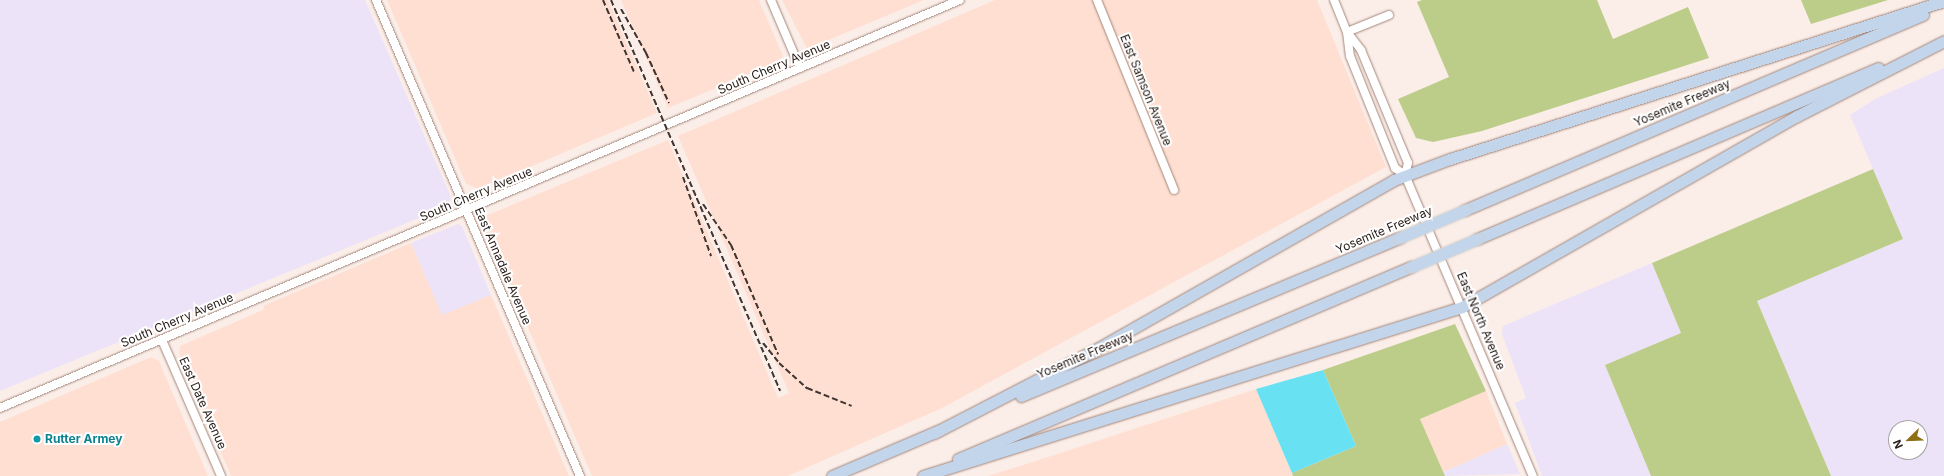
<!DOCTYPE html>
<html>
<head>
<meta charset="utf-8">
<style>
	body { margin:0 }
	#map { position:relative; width:1944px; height:476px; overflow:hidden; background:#fbeee9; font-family:Inter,sans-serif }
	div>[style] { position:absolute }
	.commercial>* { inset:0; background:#ece3f8 }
	.built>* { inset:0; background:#ffdfd2 }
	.green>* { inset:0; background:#bccc89 }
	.water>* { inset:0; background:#68e2f3 }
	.roads { filter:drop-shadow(0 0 1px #a3867a) drop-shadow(0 0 1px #a3867a) }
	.minor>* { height:8px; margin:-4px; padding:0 4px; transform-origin:4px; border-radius:4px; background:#fff }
	.highway>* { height:11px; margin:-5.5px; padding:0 5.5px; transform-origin:5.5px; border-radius:5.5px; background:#c3d5eb }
	.rail>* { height:2px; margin-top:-1px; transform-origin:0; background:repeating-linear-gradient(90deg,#3f3430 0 6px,transparent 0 9px) }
	.bridges { filter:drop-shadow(0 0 1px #cfcdcc) drop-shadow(0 0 1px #cfcdcc) }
	.highway-bridge>* { height:11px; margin:-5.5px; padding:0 5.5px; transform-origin:5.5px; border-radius:5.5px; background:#c3d5eb }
	.dots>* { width:11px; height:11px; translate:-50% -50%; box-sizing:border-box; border:2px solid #fff; border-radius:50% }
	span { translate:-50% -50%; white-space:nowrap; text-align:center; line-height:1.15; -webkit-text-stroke:4px #fff; paint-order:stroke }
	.street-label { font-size:12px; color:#251a16 }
	.culture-label { font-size:12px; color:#0d838f; font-weight:700 }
	.left { translate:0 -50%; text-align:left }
	.north { position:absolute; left:1888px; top:420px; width:40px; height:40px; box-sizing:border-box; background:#fff; border:1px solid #a8a3a2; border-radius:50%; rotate:247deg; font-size:11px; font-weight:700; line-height:16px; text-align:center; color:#251a16 }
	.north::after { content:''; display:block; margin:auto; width:14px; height:18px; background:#907015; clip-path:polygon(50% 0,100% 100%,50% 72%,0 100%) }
</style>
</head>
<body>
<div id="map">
	<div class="commercial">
		<i style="clip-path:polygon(0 0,365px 0,451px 197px,448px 206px,0 391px)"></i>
		<i style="clip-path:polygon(evenodd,1944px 68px,1944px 476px,1831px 476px,1757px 301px,1903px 239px,1850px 115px,1875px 99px,1944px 68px,1896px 428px,1920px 428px,1920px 452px,1896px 452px,1896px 428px)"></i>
		<i style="clip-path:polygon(458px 224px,462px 226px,491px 295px,442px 316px,411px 243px)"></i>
		<i style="clip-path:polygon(1652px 263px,1681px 333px,1605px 365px,1651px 476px,1542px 476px,1515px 403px,1526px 398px,1502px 334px,1503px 326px)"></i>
		<i style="clip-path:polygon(1507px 444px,1520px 474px,1445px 476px,1443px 472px)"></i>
	</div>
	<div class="built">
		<i style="clip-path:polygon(387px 0,608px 0,657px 113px,478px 189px,466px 184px)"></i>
		<i style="clip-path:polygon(621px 0,759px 0,783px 56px,779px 62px,668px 108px)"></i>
		<i style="clip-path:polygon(782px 0,924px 0,807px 49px)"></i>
		<i style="clip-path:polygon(995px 0,1317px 0,1386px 167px,942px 408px,788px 476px,592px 476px,481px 219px,483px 217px,668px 140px,778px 398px,789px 393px,678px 136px)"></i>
		<i style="clip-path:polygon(411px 243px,442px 315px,491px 295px,569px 476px,231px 476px,179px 353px,180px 346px,265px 309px,263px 306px)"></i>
		<i style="clip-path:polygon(151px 357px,159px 361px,208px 476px,0 476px,0 422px)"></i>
		<i style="clip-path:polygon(1256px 389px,1293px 476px,988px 476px,1048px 457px)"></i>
		<i style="clip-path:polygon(1486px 391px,1507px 444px,1443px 472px,1420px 419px)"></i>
	</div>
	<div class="green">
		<i style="clip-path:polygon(1422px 0,1597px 0,1613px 39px,1688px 7px,1709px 58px,1482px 131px,1433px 142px,1416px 138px,1398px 99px,1449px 77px,1417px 2px)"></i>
		<i style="clip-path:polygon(1801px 0,1888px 0,1811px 24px)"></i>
		<i style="clip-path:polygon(1873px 169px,1903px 239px,1757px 301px,1831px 476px,1651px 476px,1605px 365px,1681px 333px,1652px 263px)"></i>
		<i style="clip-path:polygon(1455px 324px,1486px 391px,1420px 419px,1445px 476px,1293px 476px,1292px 473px,1356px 446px,1323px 370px)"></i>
	</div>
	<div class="water">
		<i style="clip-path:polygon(1323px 370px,1356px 446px,1292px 473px,1256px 389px)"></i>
	</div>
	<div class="roads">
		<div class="minor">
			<i style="left:376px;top:0;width:518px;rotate:66.8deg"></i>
			<i style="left:771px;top:0;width:74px;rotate:66.9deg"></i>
			<i style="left:1097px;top:0;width:205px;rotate:67.9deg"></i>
			<i style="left:1334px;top:0;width:35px;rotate:68deg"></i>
			<i style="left:1347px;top:32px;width:23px;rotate:52deg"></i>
			<i style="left:1361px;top:50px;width:122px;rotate:67.4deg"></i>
			<i style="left:1408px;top:163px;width:12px;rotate:104deg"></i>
			<i style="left:1389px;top:15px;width:45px;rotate:158deg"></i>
			<i style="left:1347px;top:32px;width:24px;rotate:83deg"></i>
			<i style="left:1350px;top:56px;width:121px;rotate:68.1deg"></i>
			<i style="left:1395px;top:168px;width:12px;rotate:35deg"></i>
			<i style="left:1405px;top:175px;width:327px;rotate:67deg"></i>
			<i style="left:162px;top:340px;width:148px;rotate:66.5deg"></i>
			<i style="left:0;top:408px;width:1043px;rotate:-23.03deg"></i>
		</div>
		<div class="highway">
			<i style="left:1465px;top:210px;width:498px;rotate:-23.1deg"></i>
			<i style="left:1477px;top:239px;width:436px;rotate:-23.1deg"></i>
			<i style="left:1021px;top:396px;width:410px;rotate:-22.7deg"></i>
			<i style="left:934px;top:433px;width:181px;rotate:-27.3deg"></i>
			<i style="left:1095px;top:350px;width:344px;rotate:-29.6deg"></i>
			<i style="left:1394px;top:180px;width:60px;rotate:-20.6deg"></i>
			<i style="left:1450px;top:159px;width:519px;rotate:-17.74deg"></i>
			<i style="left:958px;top:459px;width:492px;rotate:-23deg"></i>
			<i style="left:832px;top:476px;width:117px;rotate:-23.1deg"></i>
			<i style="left:923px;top:476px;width:565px;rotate:-17.41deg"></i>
			<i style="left:1462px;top:307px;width:386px;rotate:-29.7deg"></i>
			<i style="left:1797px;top:116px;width:165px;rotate:-27deg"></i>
		</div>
	</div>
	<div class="rail">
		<i style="left:603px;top:0;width:78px;rotate:66.7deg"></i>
		<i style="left:611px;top:0;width:426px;rotate:66.6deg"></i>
		<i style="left:621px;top:9px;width:51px;rotate:60.4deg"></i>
		<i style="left:646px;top:53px;width:55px;rotate:65.3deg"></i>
		<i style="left:683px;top:177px;width:84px;rotate:70.5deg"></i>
		<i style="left:703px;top:204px;width:50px;rotate:55.7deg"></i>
		<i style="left:731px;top:245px;width:119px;rotate:66.7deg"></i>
		<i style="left:763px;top:343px;width:26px;rotate:51deg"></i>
		<i style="left:779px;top:363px;width:38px;rotate:42deg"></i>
		<i style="left:807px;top:388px;width:48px;rotate:21.8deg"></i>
	</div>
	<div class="bridges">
		<div class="highway-bridge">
			<i style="left:1399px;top:238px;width:72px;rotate:-23deg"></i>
			<i style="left:1411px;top:267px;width:72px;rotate:-23deg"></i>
		</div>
	</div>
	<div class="dots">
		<i style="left:37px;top:439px;background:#0f9aa8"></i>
	</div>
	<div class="street-label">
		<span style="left:774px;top:67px;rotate:-23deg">South Cherry Avenue</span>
		<span style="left:1146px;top:90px;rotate:68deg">East Samson Avenue</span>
		<span style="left:1682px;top:103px;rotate:-23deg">Yosemite Freeway</span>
		<span style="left:476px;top:194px;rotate:-23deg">South Cherry Avenue</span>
		<span style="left:1384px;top:230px;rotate:-23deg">Yosemite Freeway</span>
		<span style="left:503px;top:266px;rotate:67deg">East Annadale Avenue</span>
		<span style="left:177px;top:320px;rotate:-23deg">South Cherry Avenue</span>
		<span style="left:1481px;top:321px;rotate:67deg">East North Avenue</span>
		<span style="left:1085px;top:355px;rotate:-23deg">Yosemite Freeway</span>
		<span style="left:203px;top:403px;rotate:66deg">East Date Avenue</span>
	</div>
	<div class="culture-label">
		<span class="left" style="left:45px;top:439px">Rutter Armey</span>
	</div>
	<div class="north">N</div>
</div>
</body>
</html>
